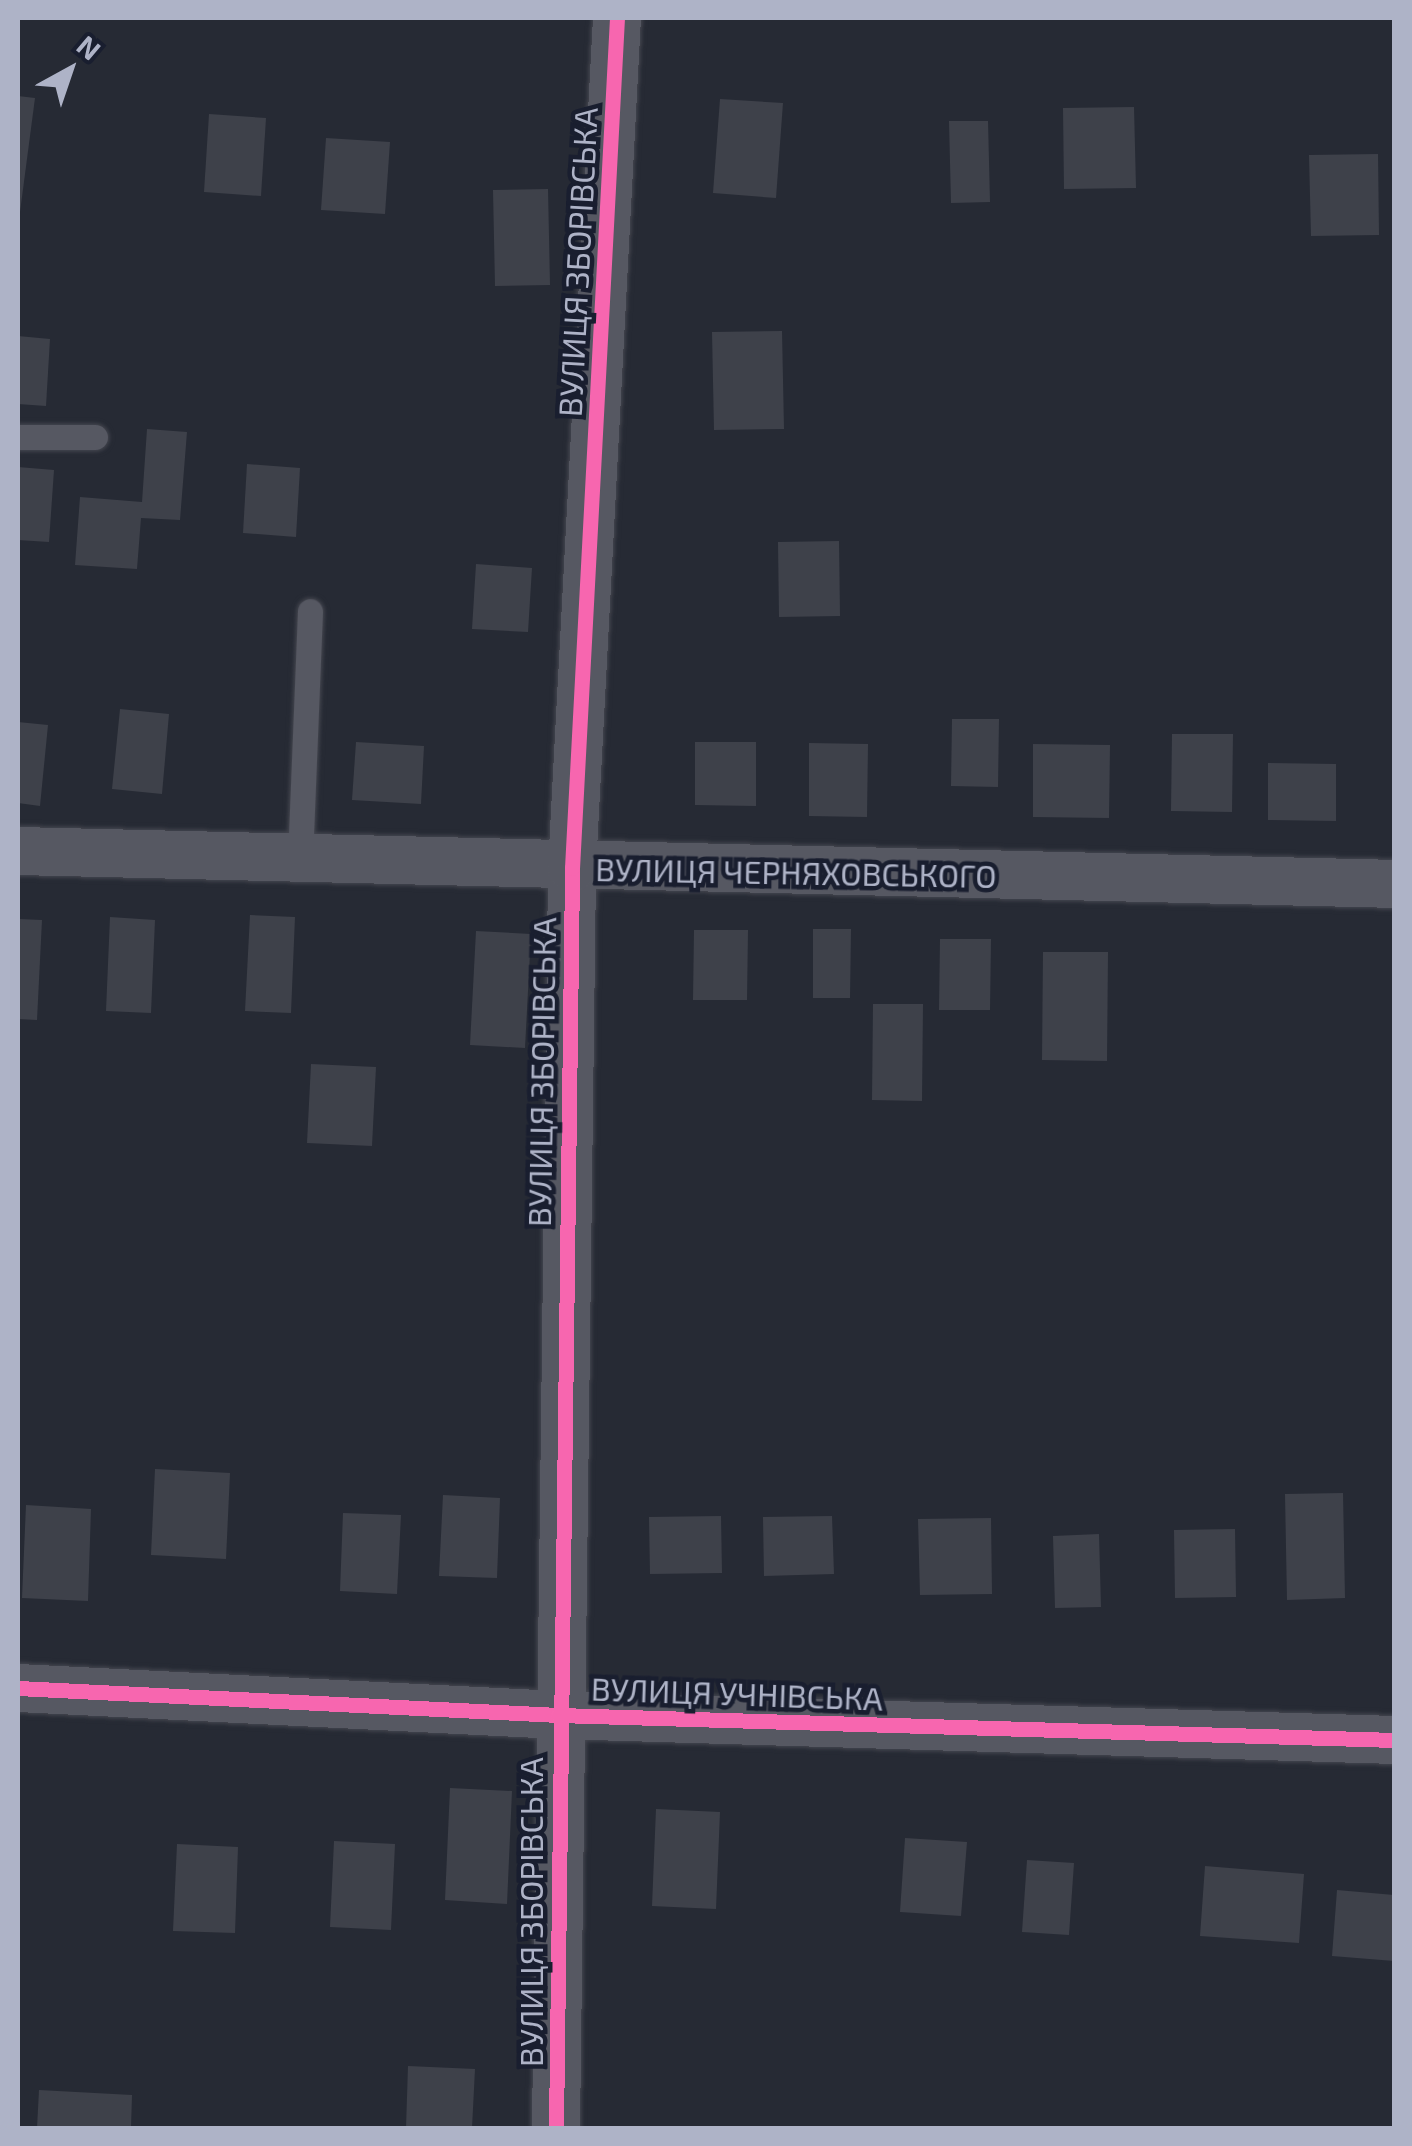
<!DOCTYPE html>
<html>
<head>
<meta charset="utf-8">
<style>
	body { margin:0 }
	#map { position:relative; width:1412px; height:2146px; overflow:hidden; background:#262a34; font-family:"Exo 2",sans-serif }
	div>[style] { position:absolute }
	.building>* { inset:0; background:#3e414a }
	.roads { filter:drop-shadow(0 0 2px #44464f) drop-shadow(0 0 2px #44464f) }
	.lane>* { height:25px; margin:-12.5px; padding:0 12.5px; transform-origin:12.5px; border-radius:12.5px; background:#565862 }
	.street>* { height:48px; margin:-24px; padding:0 24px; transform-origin:24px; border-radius:24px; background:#565862 }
	.cycleway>* { height:15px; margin:-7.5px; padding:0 7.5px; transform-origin:7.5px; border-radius:7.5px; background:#f766af }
	span { translate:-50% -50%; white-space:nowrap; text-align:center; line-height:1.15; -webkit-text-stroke:9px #191e2f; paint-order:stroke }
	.street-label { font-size:32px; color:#aeb3c7 }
	.frame { position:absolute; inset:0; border:20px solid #aeb3c7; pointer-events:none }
	.north { position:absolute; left:20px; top:20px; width:100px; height:100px; -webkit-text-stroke:8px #191e2f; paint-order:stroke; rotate:40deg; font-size:28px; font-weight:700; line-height:40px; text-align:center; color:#aeb3c7 }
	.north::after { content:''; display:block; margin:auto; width:35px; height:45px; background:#aeb3c7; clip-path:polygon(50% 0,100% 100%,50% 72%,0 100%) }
</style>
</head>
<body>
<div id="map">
	<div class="building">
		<i style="clip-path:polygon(18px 96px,35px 98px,20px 212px,18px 212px)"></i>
		<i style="clip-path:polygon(720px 99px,783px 103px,776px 198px,713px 193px)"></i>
		<i style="clip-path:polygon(1134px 107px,1136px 188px,1064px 189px,1063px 108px)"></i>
		<i style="clip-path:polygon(209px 114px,266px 118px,261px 196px,204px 192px)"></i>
		<i style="clip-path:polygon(949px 121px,988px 121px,990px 202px,951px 203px)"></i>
		<i style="clip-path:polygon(326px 138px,390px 142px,385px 214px,321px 210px)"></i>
		<i style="clip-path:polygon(1378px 154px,1379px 235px,1311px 236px,1309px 155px)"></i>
		<i style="clip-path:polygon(548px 189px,550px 285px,495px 286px,493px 190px)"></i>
		<i style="clip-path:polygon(782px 331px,784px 429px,714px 430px,712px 332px)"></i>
		<i style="clip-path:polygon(18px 336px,50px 339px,46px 406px,18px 404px)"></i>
		<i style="clip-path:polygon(147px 429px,187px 432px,180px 520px,141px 518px,137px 569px,75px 565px,80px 497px,142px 502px)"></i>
		<i style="clip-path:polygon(247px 464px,300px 468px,296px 537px,243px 533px)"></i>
		<i style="clip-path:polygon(18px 467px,54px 470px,49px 542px,18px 540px)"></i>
		<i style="clip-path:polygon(839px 541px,840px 616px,779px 617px,778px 542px)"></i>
		<i style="clip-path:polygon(476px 564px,532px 568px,528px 632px,472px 629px)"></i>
		<i style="clip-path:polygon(120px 709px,169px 714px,162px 794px,112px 789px)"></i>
		<i style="clip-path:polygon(952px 719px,999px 719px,998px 787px,951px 786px)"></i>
		<i style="clip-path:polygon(18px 722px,48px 725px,40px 806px,18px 803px)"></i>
		<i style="clip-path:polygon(1172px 734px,1233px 734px,1232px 812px,1171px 811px)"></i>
		<i style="clip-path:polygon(356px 742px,424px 746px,421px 804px,352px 800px)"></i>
		<i style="clip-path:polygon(695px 742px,756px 742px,756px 806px,695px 805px)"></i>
		<i style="clip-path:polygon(809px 743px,868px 744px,867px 817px,809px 816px)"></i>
		<i style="clip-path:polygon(1033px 744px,1110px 745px,1109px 818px,1033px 817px)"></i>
		<i style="clip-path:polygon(1268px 763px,1336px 764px,1336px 821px,1268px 820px)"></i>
		<i style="clip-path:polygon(250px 915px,295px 917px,291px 1013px,245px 1011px)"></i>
		<i style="clip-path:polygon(110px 917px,155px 920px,151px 1013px,106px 1011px)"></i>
		<i style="clip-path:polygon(18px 919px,42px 920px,37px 1020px,18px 1019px)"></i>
		<i style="clip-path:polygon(813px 929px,851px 929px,850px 998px,813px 998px)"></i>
		<i style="clip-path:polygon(694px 930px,748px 930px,747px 1000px,693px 1000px)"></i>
		<i style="clip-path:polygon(476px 931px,531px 934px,525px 1048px,470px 1045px)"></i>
		<i style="clip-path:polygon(940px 939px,991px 939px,990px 1010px,939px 1010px)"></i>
		<i style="clip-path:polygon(1043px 952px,1108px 952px,1107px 1061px,1042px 1060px)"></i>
		<i style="clip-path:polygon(873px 1004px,923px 1004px,922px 1101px,872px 1100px)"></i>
		<i style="clip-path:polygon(311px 1064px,376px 1067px,372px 1146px,307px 1143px)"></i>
		<i style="clip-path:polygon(155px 1469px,230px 1473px,226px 1559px,151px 1555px)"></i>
		<i style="clip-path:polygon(1343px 1493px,1345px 1598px,1287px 1600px,1285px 1494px)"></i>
		<i style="clip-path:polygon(443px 1495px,500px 1498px,497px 1578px,439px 1576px)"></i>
		<i style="clip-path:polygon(26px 1505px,91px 1509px,88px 1601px,22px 1598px)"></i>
		<i style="clip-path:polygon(343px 1513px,401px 1515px,397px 1594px,340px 1591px)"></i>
		<i style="clip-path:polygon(721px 1516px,722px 1573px,650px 1574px,649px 1517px)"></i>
		<i style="clip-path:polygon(832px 1516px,834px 1574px,764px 1576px,763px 1517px)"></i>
		<i style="clip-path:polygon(991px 1518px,992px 1594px,920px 1595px,918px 1519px)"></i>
		<i style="clip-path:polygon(1235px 1529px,1236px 1597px,1175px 1598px,1174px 1530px)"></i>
		<i style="clip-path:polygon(1099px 1534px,1101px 1607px,1055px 1608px,1053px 1536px)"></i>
		<i style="clip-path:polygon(450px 1788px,512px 1791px,507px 1904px,445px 1900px)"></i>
		<i style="clip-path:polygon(656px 1809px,720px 1812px,716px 1909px,652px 1906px)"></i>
		<i style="clip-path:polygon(905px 1838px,967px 1842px,961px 1916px,900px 1912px)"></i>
		<i style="clip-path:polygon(334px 1841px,395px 1844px,391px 1930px,330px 1927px)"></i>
		<i style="clip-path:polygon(177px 1844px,238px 1847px,235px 1933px,173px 1931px)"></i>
		<i style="clip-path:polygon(1027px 1860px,1074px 1863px,1069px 1935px,1022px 1932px)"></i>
		<i style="clip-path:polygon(1205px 1866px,1304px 1874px,1299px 1943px,1200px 1936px)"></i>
		<i style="clip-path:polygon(1337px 1890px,1394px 1895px,1394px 1961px,1332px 1956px)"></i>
		<i style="clip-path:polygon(408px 2066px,475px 2069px,472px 2128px,406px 2128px)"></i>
		<i style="clip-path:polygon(39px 2090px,132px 2095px,131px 2128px,37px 2128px)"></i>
	</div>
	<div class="roads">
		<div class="lane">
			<i style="left:18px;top:437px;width:77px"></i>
			<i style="left:300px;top:860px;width:249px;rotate:-87.7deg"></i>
		</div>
		<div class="street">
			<i style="left:18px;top:851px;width:1376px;rotate:1.37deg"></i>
			<i style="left:18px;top:1688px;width:541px;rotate:2.86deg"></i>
			<i style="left:558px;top:1715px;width:836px;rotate:1.71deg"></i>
			<i style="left:556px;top:2128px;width:1260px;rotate:-89.27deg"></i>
			<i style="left:572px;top:868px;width:851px;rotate:-86.97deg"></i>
		</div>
	</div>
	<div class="cycleway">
		<i style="left:18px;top:1688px;width:541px;rotate:2.86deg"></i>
		<i style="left:558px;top:1715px;width:836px;rotate:1.71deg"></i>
		<i style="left:556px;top:2128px;width:1260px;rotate:-89.27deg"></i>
		<i style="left:572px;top:868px;width:851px;rotate:-86.97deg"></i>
	</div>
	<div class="street-label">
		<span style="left:577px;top:262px;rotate:-87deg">ВУЛИЦЯ ЗБОРІВСЬКА</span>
		<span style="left:796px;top:872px;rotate:1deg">ВУЛИЦЯ ЧЕРНЯХОВСЬКОГО</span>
		<span style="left:541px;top:1072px;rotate:-89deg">ВУЛИЦЯ ЗБОРІВСЬКА</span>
		<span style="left:737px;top:1693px;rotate:2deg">ВУЛИЦЯ УЧНІВСЬКА</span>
		<span style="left:530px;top:1912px;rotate:-90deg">ВУЛИЦЯ ЗБОРІВСЬКА</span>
	</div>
	<div class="frame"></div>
	<div class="north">N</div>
</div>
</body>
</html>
